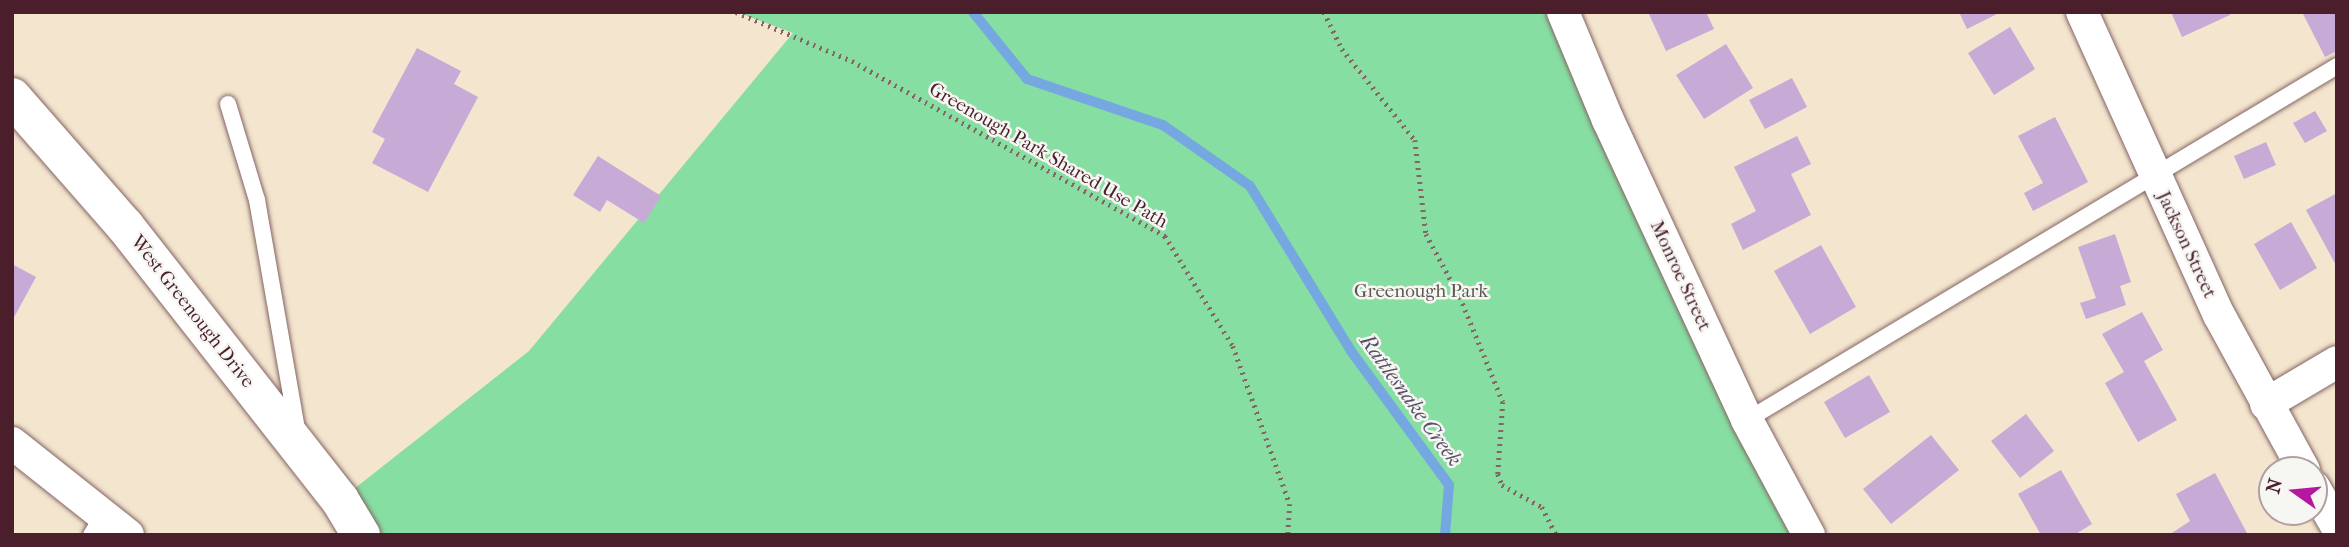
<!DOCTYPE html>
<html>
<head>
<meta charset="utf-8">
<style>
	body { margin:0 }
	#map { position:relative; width:2349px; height:547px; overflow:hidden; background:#f3e5ce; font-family:"IM FELL French Canon",serif }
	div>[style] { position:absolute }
	.green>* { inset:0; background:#86dea2 }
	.stream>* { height:10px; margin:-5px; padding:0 5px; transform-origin:5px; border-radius:5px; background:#75a8e1 }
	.building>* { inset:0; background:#c8aad6 }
	.path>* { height:4.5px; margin-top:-2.25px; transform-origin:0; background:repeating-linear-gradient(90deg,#856464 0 2px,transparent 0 7px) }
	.roads { filter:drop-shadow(0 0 2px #856464) drop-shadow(0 0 2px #856464) }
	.service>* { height:16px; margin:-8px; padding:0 8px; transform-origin:8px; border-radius:8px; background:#fff }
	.minor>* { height:32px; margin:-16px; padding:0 16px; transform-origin:16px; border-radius:16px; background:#fff }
	.tertiary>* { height:38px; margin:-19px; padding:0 19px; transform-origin:19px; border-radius:19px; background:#fff }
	span { translate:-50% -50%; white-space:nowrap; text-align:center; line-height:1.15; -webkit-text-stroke:5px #f6f6f2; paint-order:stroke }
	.street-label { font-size:19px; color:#4a1f2b }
	.park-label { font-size:19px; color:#5c584f }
	.water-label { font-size:21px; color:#594f6b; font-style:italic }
	.frame { position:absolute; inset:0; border:14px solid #4a1f2b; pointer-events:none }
	.north { position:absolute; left:2258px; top:456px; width:70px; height:70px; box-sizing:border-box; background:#f6f6f2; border:2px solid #b1a0a2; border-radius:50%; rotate:285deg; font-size:19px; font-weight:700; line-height:28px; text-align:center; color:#4a1f2b }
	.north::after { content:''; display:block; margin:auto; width:24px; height:32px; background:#b5179e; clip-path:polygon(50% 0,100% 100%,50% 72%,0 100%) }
</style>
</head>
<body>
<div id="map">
	<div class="green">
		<i style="clip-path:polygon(736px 12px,1563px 12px,1809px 535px,361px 535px,340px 500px,529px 351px,793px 33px)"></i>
	</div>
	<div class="stream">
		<i style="left:973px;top:12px;width:86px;rotate:51.1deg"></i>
		<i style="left:1027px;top:79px;width:144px;rotate:18.7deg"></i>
		<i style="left:1163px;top:125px;width:106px;rotate:35deg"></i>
		<i style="left:1250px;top:186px;width:193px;rotate:58.5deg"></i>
		<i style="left:1351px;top:351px;width:166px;rotate:53.8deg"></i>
		<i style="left:1449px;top:485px;width:50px;rotate:94.6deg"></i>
	</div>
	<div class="building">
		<i style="clip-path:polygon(1648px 12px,1706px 12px,1714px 29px,1666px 51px)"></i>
		<i style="clip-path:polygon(1959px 12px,2001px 12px,1967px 29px)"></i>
		<i style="clip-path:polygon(2171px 12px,2229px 12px,2230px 15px,2182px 37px)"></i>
		<i style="clip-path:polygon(2302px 12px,2337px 12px,2337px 51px,2325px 57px)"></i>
		<i style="clip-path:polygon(2010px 27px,2035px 69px,1994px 95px,1968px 53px)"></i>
		<i style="clip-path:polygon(1726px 44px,1753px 88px,1704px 119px,1676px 75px)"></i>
		<i style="clip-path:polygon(417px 48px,461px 71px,454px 84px,478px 97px,428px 192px,372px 163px,385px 139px,372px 132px)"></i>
		<i style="clip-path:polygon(1792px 78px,1807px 107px,1765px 129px,1749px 100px)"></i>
		<i style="clip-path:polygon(2315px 111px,2327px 131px,2305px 143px,2293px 123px)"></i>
		<i style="clip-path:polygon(2055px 117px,2088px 182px,2033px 211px,2024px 193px,2043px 183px,2018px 136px)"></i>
		<i style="clip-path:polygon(1797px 136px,1811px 164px,1791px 174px,1811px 215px,1743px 250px,1731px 224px,1756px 211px,1734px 167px)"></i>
		<i style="clip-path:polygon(2266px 142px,2276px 165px,2244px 179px,2234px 156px)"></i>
		<i style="clip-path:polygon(598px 156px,661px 196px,644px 223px,607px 200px,600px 212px,573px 195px)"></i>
		<i style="clip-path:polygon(2337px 193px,2337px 267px,2306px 210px)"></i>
		<i style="clip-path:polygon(2291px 222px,2317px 268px,2280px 290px,2254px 244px)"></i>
		<i style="clip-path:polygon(2115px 234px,2131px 282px,2120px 286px,2126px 305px,2086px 319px,2080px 303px,2096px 298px,2078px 247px)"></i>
		<i style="clip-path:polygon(1821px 245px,1856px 307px,1810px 334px,1774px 271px)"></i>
		<i style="clip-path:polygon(12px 264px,36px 277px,12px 321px)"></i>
		<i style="clip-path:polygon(2142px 312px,2163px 350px,2144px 361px,2177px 420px,2138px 442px,2105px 383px,2124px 372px,2102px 334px)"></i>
		<i style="clip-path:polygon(1869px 375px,1890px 412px,1845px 438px,1824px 402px)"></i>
		<i style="clip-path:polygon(2026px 414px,2054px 451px,2020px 478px,1991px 441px)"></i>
		<i style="clip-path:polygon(1931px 435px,1959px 470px,1891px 524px,1863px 489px)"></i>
		<i style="clip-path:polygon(2061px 470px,2092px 524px,2074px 535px,2041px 535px,2018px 494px)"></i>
		<i style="clip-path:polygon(2215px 473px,2248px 535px,2169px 535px,2190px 521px,2176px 494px)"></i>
	</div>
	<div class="path">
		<i style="left:736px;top:12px;width:126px;rotate:22.9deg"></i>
		<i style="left:852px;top:61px;width:359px;rotate:29.2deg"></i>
		<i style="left:1165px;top:236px;width:129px;rotate:58.3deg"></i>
		<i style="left:1233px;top:346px;width:168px;rotate:70.2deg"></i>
		<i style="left:1290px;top:504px;width:31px;rotate:94deg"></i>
		<i style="left:1324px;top:12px;width:41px;rotate:64.1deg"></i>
		<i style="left:1342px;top:49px;width:117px;rotate:51.3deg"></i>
		<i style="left:1415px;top:140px;width:95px;rotate:83.3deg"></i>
		<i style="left:1426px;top:234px;width:72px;rotate:61.6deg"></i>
		<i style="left:1460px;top:297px;width:113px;rotate:67.7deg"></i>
		<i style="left:1503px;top:402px;width:72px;rotate:94deg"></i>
		<i style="left:1498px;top:474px;width:12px;rotate:70deg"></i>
		<i style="left:1502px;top:485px;width:46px;rotate:28.8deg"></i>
		<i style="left:1542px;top:507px;width:31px;rotate:63deg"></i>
	</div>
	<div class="roads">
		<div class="service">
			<i style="left:228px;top:104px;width:100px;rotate:73.2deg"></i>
			<i style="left:257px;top:200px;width:232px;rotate:80.1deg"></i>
			<i style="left:1747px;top:420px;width:688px;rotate:-30.96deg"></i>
			<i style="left:91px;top:535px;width:26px;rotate:-59deg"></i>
		</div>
		<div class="minor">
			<i style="left:1563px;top:12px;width:117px;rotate:67.4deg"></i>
			<i style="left:1608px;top:120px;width:331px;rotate:65.1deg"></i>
			<i style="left:1747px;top:420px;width:131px;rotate:61.7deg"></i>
			<i style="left:2082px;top:12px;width:333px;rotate:65.7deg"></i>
			<i style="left:2219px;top:315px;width:177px;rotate:61.3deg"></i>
			<i style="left:2266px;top:404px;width:82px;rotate:-30.6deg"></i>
			<i style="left:12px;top:443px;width:148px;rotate:38.4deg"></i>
			<i style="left:2314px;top:487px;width:46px;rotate:60.1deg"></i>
		</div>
		<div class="tertiary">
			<i style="left:12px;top:97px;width:171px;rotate:48.8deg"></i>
			<i style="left:125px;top:226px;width:348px;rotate:51.9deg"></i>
			<i style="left:340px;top:500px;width:41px;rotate:59deg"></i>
		</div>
	</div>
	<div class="street-label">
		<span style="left:1048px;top:156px;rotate:30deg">Greenough Park Shared Use Path</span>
		<span style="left:2186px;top:245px;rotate:65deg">Jackson Street</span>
		<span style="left:1680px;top:276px;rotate:65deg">Monroe Street</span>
		<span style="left:192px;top:312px;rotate:52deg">West Greenough Drive</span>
	</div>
	<div class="park-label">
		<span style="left:1421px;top:292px">Greenough Park</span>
	</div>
	<div class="water-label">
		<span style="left:1411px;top:400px;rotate:54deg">Rattlesnake Creek</span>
	</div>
	<div class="frame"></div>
	<div class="north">N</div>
</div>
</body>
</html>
